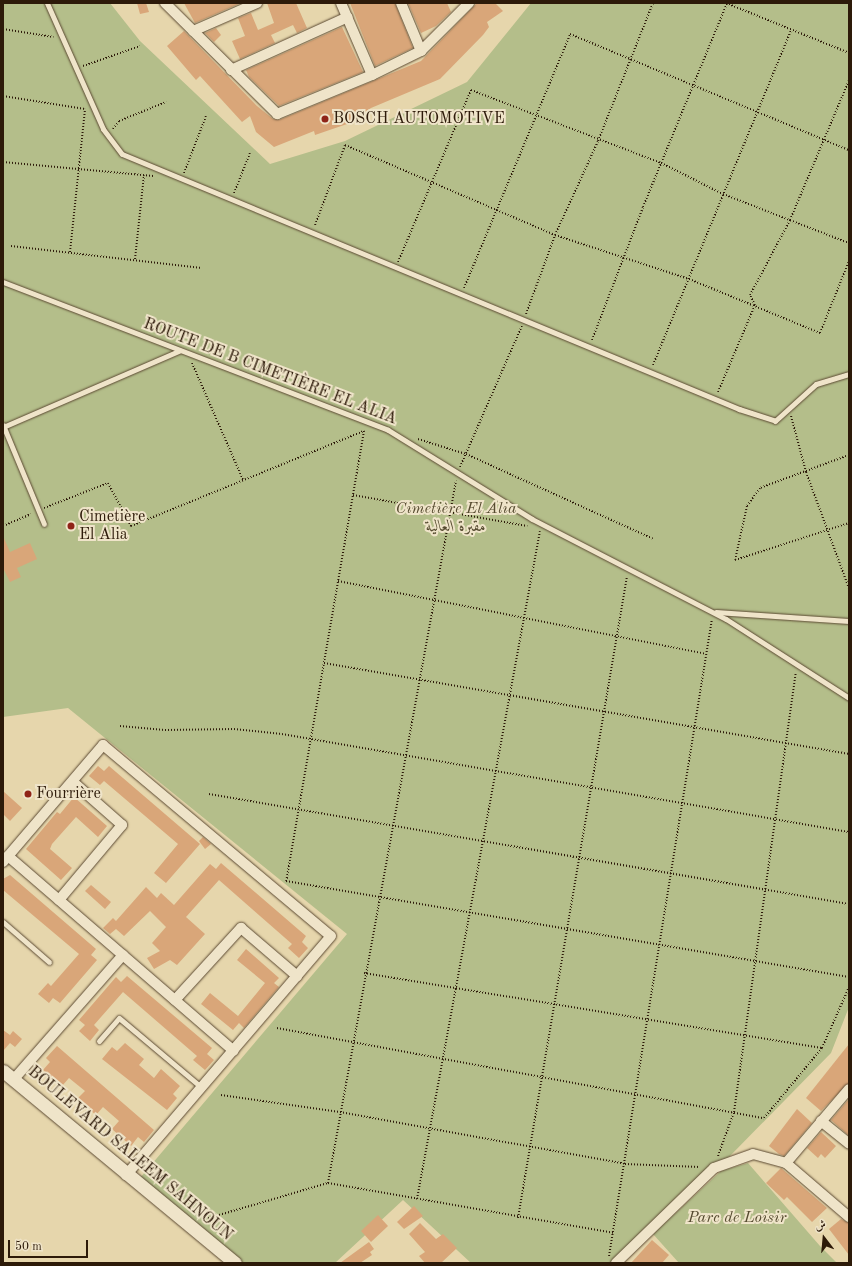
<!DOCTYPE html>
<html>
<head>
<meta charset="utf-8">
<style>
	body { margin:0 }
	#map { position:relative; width:852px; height:1266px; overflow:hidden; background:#e6d6ac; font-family:"Old Standard TT",Amiri,serif }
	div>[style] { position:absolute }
	.green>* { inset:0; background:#b4be8a }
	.building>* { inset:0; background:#d9a679 }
	.path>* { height:2px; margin-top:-1px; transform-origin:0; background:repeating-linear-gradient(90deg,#2d1a09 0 1px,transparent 0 3px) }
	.roads { filter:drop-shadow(0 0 1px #5b4932) drop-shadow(0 0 1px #5b4932) }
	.service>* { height:5px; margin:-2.5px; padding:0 2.5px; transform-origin:2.5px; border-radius:2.5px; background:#efe4c9 }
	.minor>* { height:10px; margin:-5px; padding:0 5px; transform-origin:5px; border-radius:5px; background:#efe4c9 }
	.tertiary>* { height:13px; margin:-6.5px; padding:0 6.5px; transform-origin:6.5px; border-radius:6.5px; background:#efe4c9 }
	.dots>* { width:11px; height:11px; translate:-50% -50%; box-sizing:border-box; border:2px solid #efe4c9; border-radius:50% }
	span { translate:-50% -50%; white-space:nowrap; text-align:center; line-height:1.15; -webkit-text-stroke:4px #efe4c9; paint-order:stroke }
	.poi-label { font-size:16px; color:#2d1a09 }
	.left { translate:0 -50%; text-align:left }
	.street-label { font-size:16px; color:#2d1a09 }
	.park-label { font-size:16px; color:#564b30; font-style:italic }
	.frame { position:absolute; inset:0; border:4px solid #2d1a09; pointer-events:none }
	.north { position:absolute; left:804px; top:1218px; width:40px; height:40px; -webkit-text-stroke:3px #efe4c9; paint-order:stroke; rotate:344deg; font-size:11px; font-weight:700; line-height:16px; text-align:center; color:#2d1a09 }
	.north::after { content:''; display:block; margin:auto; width:14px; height:18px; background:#2d1a09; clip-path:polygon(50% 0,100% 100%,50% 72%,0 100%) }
	.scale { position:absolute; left:8px; top:1240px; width:80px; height:18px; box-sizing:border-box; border:2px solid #2d1a09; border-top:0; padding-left:5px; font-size:12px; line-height:14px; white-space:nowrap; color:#2d1a09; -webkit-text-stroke:3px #efe4c9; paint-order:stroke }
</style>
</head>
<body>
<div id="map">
	<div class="green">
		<i style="clip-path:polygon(3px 3px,110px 3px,140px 41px,270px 164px,345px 141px,467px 82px,531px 3px,849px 3px,849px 1007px,831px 1053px,683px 1204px,616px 1263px,471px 1263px,403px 1200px,335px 1263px,243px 1263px,140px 1178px,347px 934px,68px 708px,3px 717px)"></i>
		<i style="clip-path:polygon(748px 1163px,820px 1246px,837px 1263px,679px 1263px,653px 1234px,721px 1171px)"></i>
	</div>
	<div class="building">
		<i style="clip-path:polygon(137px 3px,146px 3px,149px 12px,140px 14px)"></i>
		<i style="clip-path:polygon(184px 3px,241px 3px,195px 23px)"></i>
		<i style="clip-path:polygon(267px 3px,296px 3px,307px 28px,297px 33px,293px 25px,271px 35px,275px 43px,240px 59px,232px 41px,245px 36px,238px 18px,251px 13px,258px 30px,274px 23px)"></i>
		<i style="clip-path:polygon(350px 3px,395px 3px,413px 48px,375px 66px)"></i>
		<i style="clip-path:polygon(408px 3px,447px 3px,451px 12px,436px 26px,421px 33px)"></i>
		<i style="clip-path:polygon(477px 3px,495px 3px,503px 11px,487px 22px,489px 27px,483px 35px,440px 79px,371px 108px,347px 124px,315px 135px,314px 131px,274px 147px,256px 132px,250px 116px,242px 122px,200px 76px,196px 80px,167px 46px,184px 31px,257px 106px,273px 119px,279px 120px,421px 61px)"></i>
		<i style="clip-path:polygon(342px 27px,363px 72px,279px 106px,249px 77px,246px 70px)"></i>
		<i style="clip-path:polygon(216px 28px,221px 35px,214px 42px,205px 33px)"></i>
		<i style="clip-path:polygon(3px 536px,10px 552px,30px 543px,37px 559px,17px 568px,21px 577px,10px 582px,3px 568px)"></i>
		<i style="clip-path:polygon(98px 766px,104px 771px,109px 766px,200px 844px,166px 883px,154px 873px,178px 844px,104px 781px,100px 785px,89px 776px)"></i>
		<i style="clip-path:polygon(3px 791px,22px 808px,10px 821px,3px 814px)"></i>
		<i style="clip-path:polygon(74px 797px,107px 826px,98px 837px,76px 817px,52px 844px,50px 849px,72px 868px,61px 880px,26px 849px,57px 812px,60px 814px)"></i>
		<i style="clip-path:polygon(203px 837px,211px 844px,205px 849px,199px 841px)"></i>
		<i style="clip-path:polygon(221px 863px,306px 936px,302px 942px,308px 948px,299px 958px,288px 948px,292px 944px,219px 880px,186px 917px,205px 934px,177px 965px,170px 960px,154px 969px,147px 958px,160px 951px,152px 943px,166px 927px,150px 911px,124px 936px,116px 929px,110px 934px,103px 928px,113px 918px,116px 921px,146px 887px,157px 898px,161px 893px,174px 905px,210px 864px,216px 869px)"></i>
		<i style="clip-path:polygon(10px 875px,96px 949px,91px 955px,97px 960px,60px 1003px,53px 998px,49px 1003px,38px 994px,48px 983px,51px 986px,79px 954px,3px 890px,3px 879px)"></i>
		<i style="clip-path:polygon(91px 885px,111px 902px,105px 909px,85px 891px)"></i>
		<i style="clip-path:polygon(246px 949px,279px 978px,274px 983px,279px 987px,244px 1028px,239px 1023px,233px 1030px,201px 1004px,210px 993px,238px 1016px,265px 983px,237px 960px)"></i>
		<i style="clip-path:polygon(127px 976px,212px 1048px,207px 1054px,214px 1060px,205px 1070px,193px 1060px,197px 1056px,123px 992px,94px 1025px,99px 1030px,90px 1041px,79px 1031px,85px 1025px,79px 1020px,116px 977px,121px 982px)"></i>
		<i style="clip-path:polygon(3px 1030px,10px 1035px,13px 1031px,22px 1039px,15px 1047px,10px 1043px,3px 1051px)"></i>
		<i style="clip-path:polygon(125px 1043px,144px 1059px,139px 1065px,154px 1078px,161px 1069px,180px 1086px,173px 1094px,177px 1098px,167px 1110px,102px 1059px,112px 1047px,117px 1051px)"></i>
		<i style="clip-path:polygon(849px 1044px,849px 1083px,821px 1111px,806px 1098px)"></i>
		<i style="clip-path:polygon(57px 1046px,154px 1130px,144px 1142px,138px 1137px,131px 1146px,112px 1129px,119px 1121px,103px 1107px,96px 1115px,77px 1099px,85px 1091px,69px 1078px,62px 1086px,43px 1070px,50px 1062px,46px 1058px)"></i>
		<i style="clip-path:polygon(849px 1099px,849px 1136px,831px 1120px)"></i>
		<i style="clip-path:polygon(797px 1109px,812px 1123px,784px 1156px,779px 1154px,769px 1146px)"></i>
		<i style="clip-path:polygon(821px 1132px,836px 1146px,825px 1158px,821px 1154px,818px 1158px,807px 1148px)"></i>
		<i style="clip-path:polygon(781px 1168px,827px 1208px,812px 1222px,787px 1197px,784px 1200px,766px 1183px)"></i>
		<i style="clip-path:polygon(414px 1206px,423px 1216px,404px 1229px,397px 1222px)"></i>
		<i style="clip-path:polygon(378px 1215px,388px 1226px,371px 1242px,361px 1231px)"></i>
		<i style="clip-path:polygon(841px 1219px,849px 1223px,849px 1255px,829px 1229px)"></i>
		<i style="clip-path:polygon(420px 1223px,436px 1239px,443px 1234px,457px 1248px,441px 1263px,425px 1263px,419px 1256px,425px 1252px,409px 1234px)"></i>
		<i style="clip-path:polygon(652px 1240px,669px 1255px,662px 1263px,631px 1263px)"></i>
		<i style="clip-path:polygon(369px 1242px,374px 1249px,370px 1252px,372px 1255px,360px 1263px,340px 1263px)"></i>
	</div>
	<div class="path">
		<i style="left:726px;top:3px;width:133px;rotate:22.1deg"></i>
		<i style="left:3px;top:29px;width:51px;rotate:9.1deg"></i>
		<i style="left:83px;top:66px;width:60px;rotate:-19.3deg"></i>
		<i style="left:3px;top:96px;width:83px;rotate:9deg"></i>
		<i style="left:113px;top:129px;width:10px;rotate:-53deg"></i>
		<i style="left:119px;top:121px;width:51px;rotate:-22deg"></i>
		<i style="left:3px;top:162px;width:151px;rotate:5.3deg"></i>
		<i style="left:184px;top:173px;width:61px;rotate:-68.9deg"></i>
		<i style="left:234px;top:193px;width:43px;rotate:-68.2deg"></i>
		<i style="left:315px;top:225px;width:85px;rotate:-69.4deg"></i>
		<i style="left:345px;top:145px;width:228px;rotate:23.2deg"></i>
		<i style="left:555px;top:235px;width:141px;rotate:18.2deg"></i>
		<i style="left:689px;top:279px;width:142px;rotate:22.4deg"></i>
		<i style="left:820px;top:333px;width:78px;rotate:-68.1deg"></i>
		<i style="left:11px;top:246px;width:192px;rotate:6.6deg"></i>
		<i style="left:70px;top:252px;width:144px;rotate:-84deg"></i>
		<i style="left:135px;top:259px;width:84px;rotate:-83.9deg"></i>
		<i style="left:398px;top:262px;width:187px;rotate:-67deg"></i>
		<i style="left:471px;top:90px;width:204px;rotate:21deg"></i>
		<i style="left:661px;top:163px;width:69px;rotate:26.6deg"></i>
		<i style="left:723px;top:194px;width:135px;rotate:21.3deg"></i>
		<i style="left:464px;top:288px;width:275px;rotate:-67.3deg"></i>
		<i style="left:570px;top:34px;width:302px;rotate:22.6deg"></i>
		<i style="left:526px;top:314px;width:84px;rotate:-69.8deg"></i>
		<i style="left:555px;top:235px;width:103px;rotate:-65.4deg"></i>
		<i style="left:598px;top:141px;width:149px;rotate:-68.3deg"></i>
		<i style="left:592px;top:340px;width:142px;rotate:-69deg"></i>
		<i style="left:643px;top:207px;width:221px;rotate:-67.6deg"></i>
		<i style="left:192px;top:363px;width:128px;rotate:66.4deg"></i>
		<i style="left:653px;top:365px;width:362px;rotate:-67.6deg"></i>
		<i style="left:718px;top:392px;width:95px;rotate:-67deg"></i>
		<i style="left:755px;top:305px;width:11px;rotate:-117deg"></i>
		<i style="left:750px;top:295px;width:85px;rotate:-61.9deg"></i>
		<i style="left:790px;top:220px;width:152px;rotate:-67.1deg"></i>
		<i style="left:791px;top:416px;width:58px;rotate:75deg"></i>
		<i style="left:806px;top:472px;width:124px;rotate:69.7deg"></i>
		<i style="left:364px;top:431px;width:457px;rotate:99.8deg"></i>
		<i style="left:286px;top:881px;width:571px;rotate:9.68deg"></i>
		<i style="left:418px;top:439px;width:50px;rotate:17.4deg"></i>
		<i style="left:466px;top:454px;width:205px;rotate:24.4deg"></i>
		<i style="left:849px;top:455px;width:95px;rotate:159.7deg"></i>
		<i style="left:760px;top:488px;width:22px;rotate:126deg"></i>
		<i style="left:747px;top:506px;width:55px;rotate:102.5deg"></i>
		<i style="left:735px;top:560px;width:120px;rotate:-18deg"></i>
		<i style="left:460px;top:467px;width:154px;rotate:-66.3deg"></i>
		<i style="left:353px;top:495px;width:177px;rotate:10.1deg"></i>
		<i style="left:44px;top:508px;width:69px;rotate:-21.3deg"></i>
		<i style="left:108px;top:483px;width:49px;rotate:61.9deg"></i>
		<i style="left:131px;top:526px;width:252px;rotate:-22.2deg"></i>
		<i style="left:3px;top:526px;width:30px;rotate:-23deg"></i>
		<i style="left:338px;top:581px;width:374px;rotate:11.2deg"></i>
		<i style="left:324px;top:663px;width:533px;rotate:9.83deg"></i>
		<i style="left:120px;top:726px;width:45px;rotate:5.1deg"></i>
		<i style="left:165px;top:730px;width:69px;rotate:-0.8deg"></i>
		<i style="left:234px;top:729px;width:48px;rotate:5.9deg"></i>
		<i style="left:282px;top:734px;width:575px;rotate:9.81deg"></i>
		<i style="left:209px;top:794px;width:649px;rotate:9.75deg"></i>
		<i style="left:364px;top:973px;width:464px;rotate:9.3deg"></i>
		<i style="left:277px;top:1028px;width:495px;rotate:10.5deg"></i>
		<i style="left:764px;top:1118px;width:91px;rotate:-50.4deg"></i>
		<i style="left:822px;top:1048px;width:67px;rotate:-66.1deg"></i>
		<i style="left:221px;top:1095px;width:120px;rotate:8.1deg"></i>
		<i style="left:340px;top:1112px;width:290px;rotate:10.3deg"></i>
		<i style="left:625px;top:1164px;width:75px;rotate:2.3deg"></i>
		<i style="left:718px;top:1156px;width:47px;rotate:-70deg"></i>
		<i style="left:734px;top:1112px;width:443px;rotate:-82deg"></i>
		<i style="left:328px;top:1183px;width:291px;rotate:9.9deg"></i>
		<i style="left:417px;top:1199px;width:679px;rotate:-79.57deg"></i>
		<i style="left:518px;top:1218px;width:651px;rotate:-80.36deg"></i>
		<i style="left:202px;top:1220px;width:131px;rotate:-16.4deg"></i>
		<i style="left:328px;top:1183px;width:714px;rotate:-79.67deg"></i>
		<i style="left:609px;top:1256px;width:645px;rotate:-80.82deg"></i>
	</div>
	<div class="roads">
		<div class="service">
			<i style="left:47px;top:3px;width:138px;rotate:66deg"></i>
			<i style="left:103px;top:129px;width:31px;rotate:53deg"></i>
			<i style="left:122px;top:154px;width:668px;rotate:22.45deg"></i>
			<i style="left:739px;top:409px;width:38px;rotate:18deg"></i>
			<i style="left:775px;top:421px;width:55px;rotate:-42.1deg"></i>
			<i style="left:816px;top:384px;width:34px;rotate:-17deg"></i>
			<i style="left:3px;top:282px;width:412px;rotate:21deg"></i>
			<i style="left:388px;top:430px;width:169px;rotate:31.7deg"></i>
			<i style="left:532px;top:519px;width:218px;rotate:27.3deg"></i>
			<i style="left:726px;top:619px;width:146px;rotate:32.7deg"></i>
			<i style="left:3px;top:425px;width:107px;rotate:67.5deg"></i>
			<i style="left:3px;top:427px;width:192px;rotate:-23.4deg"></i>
			<i style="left:716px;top:612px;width:133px;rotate:3.9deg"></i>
			<i style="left:3px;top:922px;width:61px;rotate:41deg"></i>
			<i style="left:99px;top:1041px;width:30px;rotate:-49deg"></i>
			<i style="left:119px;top:1018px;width:109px;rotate:40.1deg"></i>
		</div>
		<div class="minor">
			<i style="left:165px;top:3px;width:158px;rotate:44.7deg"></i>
			<i style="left:277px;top:114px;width:103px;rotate:-22.3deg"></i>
			<i style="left:372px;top:75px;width:55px;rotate:-26.1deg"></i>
			<i style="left:421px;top:51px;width:68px;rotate:-45deg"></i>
			<i style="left:341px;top:3px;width:78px;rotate:66.7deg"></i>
			<i style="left:401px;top:3px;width:52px;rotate:67.4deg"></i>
			<i style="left:193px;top:31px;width:70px;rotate:-23.6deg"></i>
			<i style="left:231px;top:70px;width:128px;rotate:-24.4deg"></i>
			<i style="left:8px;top:856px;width:298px;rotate:40.8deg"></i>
			<i style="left:3px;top:862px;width:154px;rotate:-49.5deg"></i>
			<i style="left:103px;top:745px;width:297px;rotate:40deg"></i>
			<i style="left:331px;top:936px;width:315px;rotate:130.6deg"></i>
			<i style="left:59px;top:900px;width:98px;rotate:-50deg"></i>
			<i style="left:122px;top:825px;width:65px;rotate:-138.7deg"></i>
			<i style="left:175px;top:1000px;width:98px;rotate:-47.5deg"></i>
			<i style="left:241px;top:928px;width:74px;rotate:40.6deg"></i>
			<i style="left:14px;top:1079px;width:165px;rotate:-48.7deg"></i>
			<i style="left:821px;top:1121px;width:36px;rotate:39deg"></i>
			<i style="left:786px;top:1163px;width:97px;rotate:-49.6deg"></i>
			<i style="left:616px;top:1263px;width:136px;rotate:-44.1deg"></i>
			<i style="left:714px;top:1168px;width:41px;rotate:-19.7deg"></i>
			<i style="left:753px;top:1154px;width:34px;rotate:15deg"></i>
			<i style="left:786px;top:1163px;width:83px;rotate:40.6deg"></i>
		</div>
		<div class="tertiary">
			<i style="left:3px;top:1071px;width:301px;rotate:39.6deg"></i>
		</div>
	</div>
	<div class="dots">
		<i style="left:325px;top:119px;background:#8f2418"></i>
		<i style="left:71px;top:526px;background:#8f2418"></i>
		<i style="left:28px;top:794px;background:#8f2418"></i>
	</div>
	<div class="poi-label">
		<span class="left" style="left:333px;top:119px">BOSCH AUTOMOTIVE</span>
		<span class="left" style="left:79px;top:526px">Cimetière<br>El Alia</span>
		<span class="left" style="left:36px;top:794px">Fourrière</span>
	</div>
	<div class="street-label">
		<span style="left:270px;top:372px;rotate:21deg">ROUTE DE B CIMETIÈRE EL ALIA</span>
		<span style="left:130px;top:1154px;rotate:40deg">BOULEVARD SALEEM SAHNOUN</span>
	</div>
	<div class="park-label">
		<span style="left:456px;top:518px">Cimetière El Alia<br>مقبرة العالية</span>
		<span style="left:737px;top:1218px">Parc de Loisir</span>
	</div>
	<div class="frame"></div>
	<div class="north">ش</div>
	<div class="scale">50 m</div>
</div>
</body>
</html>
